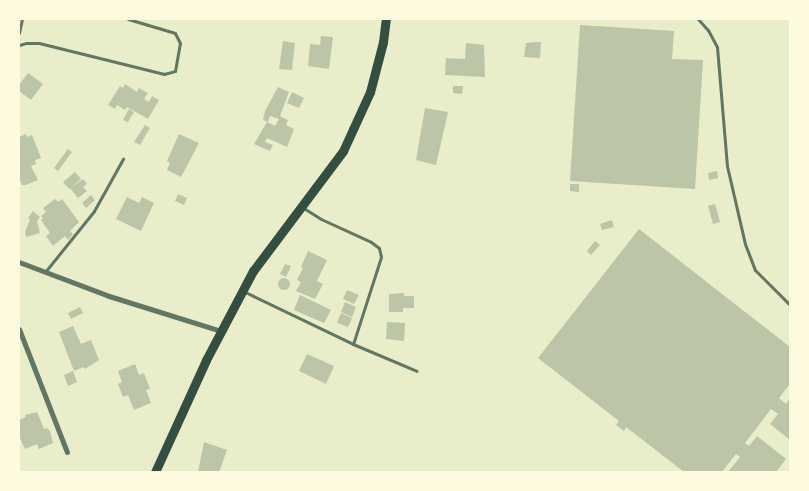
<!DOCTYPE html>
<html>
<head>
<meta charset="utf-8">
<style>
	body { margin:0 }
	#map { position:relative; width:809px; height:491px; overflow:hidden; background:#e9edc9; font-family:Inter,sans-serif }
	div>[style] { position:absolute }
	.building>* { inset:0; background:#bcc5a7 }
	.round { border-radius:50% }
	.service>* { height:3px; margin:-1.5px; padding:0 1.5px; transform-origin:1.5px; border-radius:1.5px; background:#617663 }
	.minor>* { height:5px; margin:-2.5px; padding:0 2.5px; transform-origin:2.5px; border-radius:2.5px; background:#617663 }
	.secondary>* { height:9px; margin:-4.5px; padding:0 4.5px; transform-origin:4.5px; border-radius:4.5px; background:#344e41 }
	span { translate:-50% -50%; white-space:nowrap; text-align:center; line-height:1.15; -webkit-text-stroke:4px #fefae0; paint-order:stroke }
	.frame { position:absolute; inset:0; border:20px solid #fefae0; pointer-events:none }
</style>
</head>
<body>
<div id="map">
	<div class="building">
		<i style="clip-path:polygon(580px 25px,674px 31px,672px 59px,703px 60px,695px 189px,570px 181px)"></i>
		<i style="clip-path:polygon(321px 36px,333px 37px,329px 69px,308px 66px,310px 44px,320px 45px)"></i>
		<i style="clip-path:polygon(283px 41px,295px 43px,292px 70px,279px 69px)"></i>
		<i style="clip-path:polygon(535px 42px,541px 42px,540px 58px,524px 57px,526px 43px)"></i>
		<i style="clip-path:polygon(466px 43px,484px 45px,485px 77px,445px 75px,446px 58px,465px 59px)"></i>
		<i style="clip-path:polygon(28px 73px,43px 84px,31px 100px,19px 91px,19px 85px)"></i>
		<i style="clip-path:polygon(125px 84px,137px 92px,139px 88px,148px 93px,144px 99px,149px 102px,152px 96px,159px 100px,148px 119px,127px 107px,125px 110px,117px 105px,115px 109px,108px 105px,120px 86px,123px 88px)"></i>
		<i style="clip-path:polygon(453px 86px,463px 86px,462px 94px,453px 93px)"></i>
		<i style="clip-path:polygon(278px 87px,289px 92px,280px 116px,288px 120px,286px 125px,294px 129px,287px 147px,267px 138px,265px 142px,273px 145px,270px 151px,254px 144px,267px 122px,275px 126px,279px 119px,270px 116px,268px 122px,263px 120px,265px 111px)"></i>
		<i style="clip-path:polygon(292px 92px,304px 98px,299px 108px,287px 103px)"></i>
		<i style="clip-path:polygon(425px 108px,448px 112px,436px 165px,416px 160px)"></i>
		<i style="clip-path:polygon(129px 109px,134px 112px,128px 122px,123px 120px)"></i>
		<i style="clip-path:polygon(145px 125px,150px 128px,140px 145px,134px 142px)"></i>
		<i style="clip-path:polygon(26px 134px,27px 137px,32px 135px,41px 158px,35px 160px,36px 164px,31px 166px,38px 180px,26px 185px,22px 185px,19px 178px,19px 137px)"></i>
		<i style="clip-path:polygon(179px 134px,199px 143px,181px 177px,167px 170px,170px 163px,167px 161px)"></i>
		<i style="clip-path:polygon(68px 149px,72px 152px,58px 171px,54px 168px)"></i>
		<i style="clip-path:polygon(717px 171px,718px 178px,709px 180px,708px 173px)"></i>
		<i style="clip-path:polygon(75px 172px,81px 179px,69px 189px,63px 182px)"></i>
		<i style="clip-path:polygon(83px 179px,87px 184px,83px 187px,87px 191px,78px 198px,70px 188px)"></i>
		<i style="clip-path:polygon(570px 184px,579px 184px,579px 192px,570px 191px)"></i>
		<i style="clip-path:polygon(178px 194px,187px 198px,184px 205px,175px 201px)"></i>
		<i style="clip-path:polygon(91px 195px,95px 200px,86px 208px,82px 203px)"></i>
		<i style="clip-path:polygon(127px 197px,139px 203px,142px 197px,154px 203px,141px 231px,116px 219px)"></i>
		<i style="clip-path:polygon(55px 199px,58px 202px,62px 199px,79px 222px,70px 231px,73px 234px,70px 238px,68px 240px,65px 236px,53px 246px,46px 236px,50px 233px,41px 220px,43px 218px,41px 216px,46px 212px,43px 208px)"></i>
		<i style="clip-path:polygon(715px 204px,720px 222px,713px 224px,708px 206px)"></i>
		<i style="clip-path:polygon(33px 211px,40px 217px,37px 221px,40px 233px,26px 237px,25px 232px,30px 220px,28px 218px)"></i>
		<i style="clip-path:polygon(612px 220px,614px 227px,602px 230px,600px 224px)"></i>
		<i style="clip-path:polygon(639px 229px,790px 347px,790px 384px,779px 398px,786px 404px,790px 398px,790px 440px,770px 424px,778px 414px,771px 409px,745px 443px,749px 446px,757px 436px,786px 459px,776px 472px,728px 472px,740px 457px,736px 454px,722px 472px,684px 472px,626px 427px,624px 431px,616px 425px,619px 421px,538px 358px)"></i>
		<i style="clip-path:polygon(595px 241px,600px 245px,591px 255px,587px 251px)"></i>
		<i style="clip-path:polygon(308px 251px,327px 260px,317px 281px,323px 284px,315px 299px,296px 291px,301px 282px,297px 280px,303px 268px,301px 267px)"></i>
		<i style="clip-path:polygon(285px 264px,291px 266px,286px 277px,280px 274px)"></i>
		<i class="round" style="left:278px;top:278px;width:12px;height:12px"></i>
		<i style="clip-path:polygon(347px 290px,359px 295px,354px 304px,343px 299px)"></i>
		<i style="clip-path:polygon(404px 293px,404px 296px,414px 296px,414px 308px,403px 308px,403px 312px,389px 312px,389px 294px)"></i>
		<i style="clip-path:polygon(300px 295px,331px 310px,324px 323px,294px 310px)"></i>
		<i style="clip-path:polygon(345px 302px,356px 307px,352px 317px,341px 312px)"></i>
		<i style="clip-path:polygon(80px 307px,83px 313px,71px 319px,68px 313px)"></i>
		<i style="clip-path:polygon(341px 313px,352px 318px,348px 327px,337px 323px)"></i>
		<i style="clip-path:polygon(387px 322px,405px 323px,404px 341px,386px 339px)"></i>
		<i style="clip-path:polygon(73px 326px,81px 344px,91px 340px,99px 360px,85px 369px,84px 367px,74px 371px,59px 332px)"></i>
		<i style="clip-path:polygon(307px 354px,334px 366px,326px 384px,299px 371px)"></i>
		<i style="clip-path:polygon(135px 364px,139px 375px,144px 373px,150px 389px,146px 390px,151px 403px,134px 410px,128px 395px,123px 397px,118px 384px,122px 382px,118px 371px)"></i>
		<i style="clip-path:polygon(73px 371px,77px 382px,68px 386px,64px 375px)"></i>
		<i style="clip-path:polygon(37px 412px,44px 429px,47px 428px,50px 431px,53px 443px,39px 449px,37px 444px,25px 449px,19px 436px,19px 420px,26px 417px,25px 415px)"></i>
		<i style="clip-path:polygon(204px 442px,227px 450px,219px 472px,198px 472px)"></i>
	</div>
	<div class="service">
		<i style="left:698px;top:19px;width:15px;rotate:48deg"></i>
		<i style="left:708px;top:30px;width:19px;rotate:62deg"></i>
		<i style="left:717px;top:47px;width:119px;rotate:85.2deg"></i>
		<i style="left:727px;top:166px;width:80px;rotate:77deg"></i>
		<i style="left:745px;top:244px;width:28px;rotate:69deg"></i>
		<i style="left:755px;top:270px;width:49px;rotate:45deg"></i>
		<i style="left:19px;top:33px;width:14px;rotate:-78deg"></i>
		<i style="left:19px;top:45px;width:7px;rotate:-16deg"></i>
		<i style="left:26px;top:43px;width:13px"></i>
		<i style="left:39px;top:43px;width:129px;rotate:13.9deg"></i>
		<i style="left:164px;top:74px;width:11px;rotate:-15deg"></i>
		<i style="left:175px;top:71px;width:28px;rotate:-80deg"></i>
		<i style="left:180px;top:43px;width:11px;rotate:-117deg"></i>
		<i style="left:175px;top:33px;width:49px;rotate:-163.4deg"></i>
		<i style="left:302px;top:207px;width:22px;rotate:32deg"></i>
		<i style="left:321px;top:219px;width:55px;rotate:24.7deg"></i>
		<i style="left:371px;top:242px;width:10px;rotate:37deg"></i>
		<i style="left:379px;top:248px;width:9px;rotate:77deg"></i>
		<i style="left:381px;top:257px;width:91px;rotate:107.8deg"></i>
		<i style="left:45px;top:272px;width:78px;rotate:-51.2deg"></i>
		<i style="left:94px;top:211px;width:60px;rotate:-60.9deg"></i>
		<i style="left:243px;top:291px;width:122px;rotate:25.7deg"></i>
		<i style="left:353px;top:344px;width:69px;rotate:22.9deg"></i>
	</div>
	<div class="minor">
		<i style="left:19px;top:262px;width:96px;rotate:20.7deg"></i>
		<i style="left:109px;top:296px;width:117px;rotate:17.4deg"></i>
		<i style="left:19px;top:329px;width:132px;rotate:68.7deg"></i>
	</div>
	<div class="secondary">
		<i style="left:155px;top:472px;width:123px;rotate:-65.5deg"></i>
		<i style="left:206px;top:360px;width:101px;rotate:-62.2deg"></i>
		<i style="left:253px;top:271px;width:150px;rotate:-53.1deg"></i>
		<i style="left:343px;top:151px;width:65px;rotate:-65.4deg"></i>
		<i style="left:370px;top:92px;width:52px;rotate:-75.4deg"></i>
		<i style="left:383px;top:42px;width:23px;rotate:-83deg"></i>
	</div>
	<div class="frame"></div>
</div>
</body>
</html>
